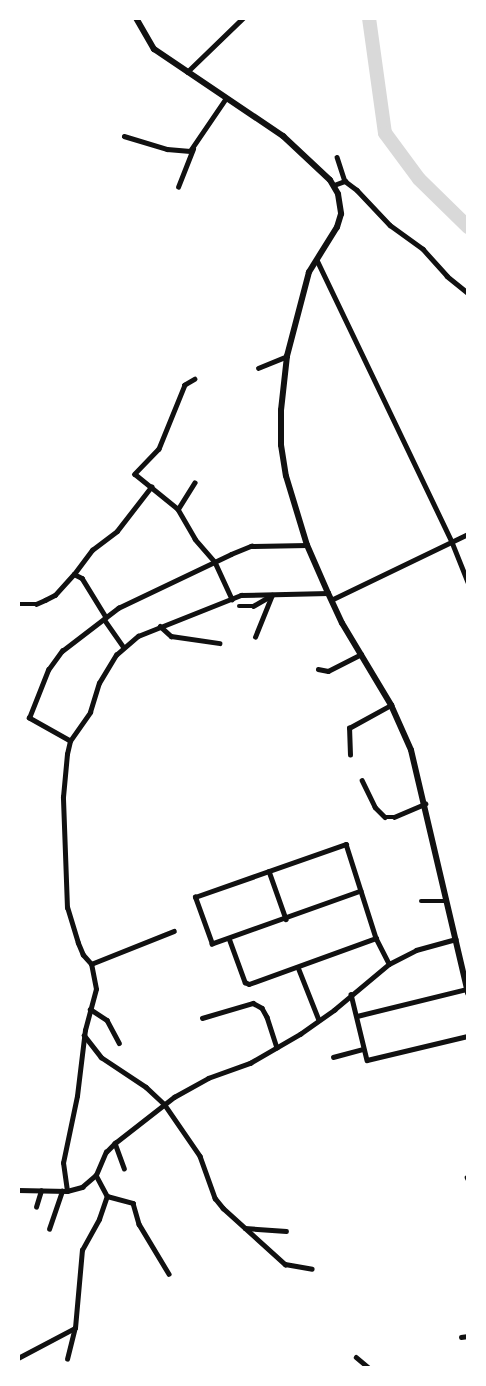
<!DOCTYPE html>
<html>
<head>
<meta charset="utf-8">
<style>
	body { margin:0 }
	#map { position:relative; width:486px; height:1386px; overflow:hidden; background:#fff; font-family:"Alegreya Sans",sans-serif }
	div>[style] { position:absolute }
	.river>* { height:14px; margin:-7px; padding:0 7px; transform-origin:7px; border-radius:7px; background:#d9d9d9 }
	.minor>* { height:4.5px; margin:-2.25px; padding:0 2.25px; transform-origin:2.25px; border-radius:2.25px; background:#111 }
	.tertiary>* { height:6px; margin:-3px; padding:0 3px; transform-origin:3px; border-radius:3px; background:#111 }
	span { translate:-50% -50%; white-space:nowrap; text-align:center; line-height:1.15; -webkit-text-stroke:6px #fff; paint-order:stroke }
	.frame { position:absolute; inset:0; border:20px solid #fff; pointer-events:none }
</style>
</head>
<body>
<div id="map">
	<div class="river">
		<i style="left:369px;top:18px;width:116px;rotate:82.1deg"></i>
		<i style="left:385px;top:133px;width:57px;rotate:53.5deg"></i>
		<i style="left:419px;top:179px;width:69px;rotate:44.4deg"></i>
	</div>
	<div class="minor">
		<i style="left:187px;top:72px;width:78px;rotate:-44deg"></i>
		<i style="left:124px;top:136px;width:45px;rotate:16.8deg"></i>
		<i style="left:167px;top:149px;width:23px;rotate:5deg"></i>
		<i style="left:190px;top:151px;width:64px;rotate:-55.8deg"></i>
		<i style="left:337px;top:157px;width:25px;rotate:72deg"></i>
		<i style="left:334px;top:185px;width:12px;rotate:-20deg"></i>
		<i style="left:345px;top:181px;width:15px;rotate:37deg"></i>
		<i style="left:357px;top:190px;width:48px;rotate:46.7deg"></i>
		<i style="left:390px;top:225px;width:41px;rotate:36deg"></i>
		<i style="left:423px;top:249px;width:36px;rotate:48deg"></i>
		<i style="left:447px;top:276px;width:27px;rotate:39deg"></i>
		<i style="left:178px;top:187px;width:41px;rotate:-68.5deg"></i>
		<i style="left:317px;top:260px;width:313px;rotate:64.4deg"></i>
		<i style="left:452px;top:542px;width:43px;rotate:68.2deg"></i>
		<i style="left:258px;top:368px;width:31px;rotate:-22deg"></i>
		<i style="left:195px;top:379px;width:12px;rotate:149deg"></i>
		<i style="left:185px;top:385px;width:69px;rotate:112.1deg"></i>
		<i style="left:159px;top:449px;width:35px;rotate:134deg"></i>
		<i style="left:135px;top:474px;width:55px;rotate:39.1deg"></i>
		<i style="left:178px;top:509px;width:34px;rotate:60deg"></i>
		<i style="left:195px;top:539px;width:30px;rotate:49deg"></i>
		<i style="left:215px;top:562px;width:41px;rotate:65.3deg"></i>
		<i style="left:178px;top:509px;width:31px;rotate:-58deg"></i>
		<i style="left:74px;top:574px;width:30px;rotate:-53deg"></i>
		<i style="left:92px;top:550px;width:31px;rotate:-37deg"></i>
		<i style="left:117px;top:531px;width:56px;rotate:-52.3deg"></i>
		<i style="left:331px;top:600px;width:152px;rotate:-25.7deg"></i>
		<i style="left:18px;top:604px;width:18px"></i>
		<i style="left:36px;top:604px;width:10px;rotate:-24deg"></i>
		<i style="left:45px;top:600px;width:11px;rotate:-27deg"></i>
		<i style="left:55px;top:595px;width:28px;rotate:-48deg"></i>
		<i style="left:74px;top:574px;width:9px;rotate:27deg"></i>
		<i style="left:82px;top:578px;width:46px;rotate:58.4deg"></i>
		<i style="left:239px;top:606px;width:14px"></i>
		<i style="left:253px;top:606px;width:22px;rotate:-30deg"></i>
		<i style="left:104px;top:619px;width:33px;rotate:55deg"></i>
		<i style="left:160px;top:626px;width:15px;rotate:42deg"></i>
		<i style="left:171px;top:636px;width:49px;rotate:8.3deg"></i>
		<i style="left:255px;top:637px;width:45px;rotate:-68deg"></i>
		<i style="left:318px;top:669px;width:10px;rotate:11deg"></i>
		<i style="left:328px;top:671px;width:37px;rotate:-27deg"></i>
		<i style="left:70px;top:741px;width:47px;rotate:-150.7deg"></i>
		<i style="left:29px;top:718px;width:52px;rotate:-68.4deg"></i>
		<i style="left:48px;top:670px;width:24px;rotate:-54deg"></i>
		<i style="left:62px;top:651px;width:71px;rotate:-37.5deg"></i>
		<i style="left:118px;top:608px;width:125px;rotate:-25.5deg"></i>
		<i style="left:231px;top:554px;width:22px;rotate:-22deg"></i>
		<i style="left:251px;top:546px;width:56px;rotate:-1deg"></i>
		<i style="left:350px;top:755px;width:27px;rotate:-92deg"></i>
		<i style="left:349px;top:728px;width:48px;rotate:-28.7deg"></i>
		<i style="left:362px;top:780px;width:30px;rotate:64deg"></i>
		<i style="left:375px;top:807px;width:14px;rotate:45deg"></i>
		<i style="left:385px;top:817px;width:9px"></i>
		<i style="left:394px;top:817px;width:34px;rotate:-23deg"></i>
		<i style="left:269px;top:871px;width:51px;rotate:70.5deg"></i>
		<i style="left:361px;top:891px;width:158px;rotate:160.4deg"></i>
		<i style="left:212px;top:944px;width:50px;rotate:-109.9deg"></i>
		<i style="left:195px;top:897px;width:160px;rotate:-19.3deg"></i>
		<i style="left:346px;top:844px;width:99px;rotate:72.3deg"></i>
		<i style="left:376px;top:938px;width:29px;rotate:63deg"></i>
		<i style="left:421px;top:901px;width:26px"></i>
		<i style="left:229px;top:938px;width:47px;rotate:70deg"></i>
		<i style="left:245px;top:982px;width:4px;rotate:27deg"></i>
		<i style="left:249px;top:984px;width:135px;rotate:-19.9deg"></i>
		<i style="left:91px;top:964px;width:89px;rotate:-21.7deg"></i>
		<i style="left:298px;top:967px;width:57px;rotate:68.4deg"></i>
		<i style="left:351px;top:994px;width:68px;rotate:76.4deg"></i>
		<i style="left:367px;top:1060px;width:104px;rotate:-13.4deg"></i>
		<i style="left:90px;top:1009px;width:20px;rotate:33deg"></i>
		<i style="left:107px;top:1020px;width:26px;rotate:62deg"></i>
		<i style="left:357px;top:1016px;width:113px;rotate:-13.8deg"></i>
		<i style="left:202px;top:1018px;width:53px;rotate:-16.4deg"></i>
		<i style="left:253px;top:1003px;width:10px;rotate:29deg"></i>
		<i style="left:262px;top:1008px;width:10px;rotate:61deg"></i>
		<i style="left:267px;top:1017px;width:32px;rotate:72deg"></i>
		<i style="left:84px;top:1035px;width:28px;rotate:52deg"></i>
		<i style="left:101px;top:1057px;width:54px;rotate:33.7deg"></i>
		<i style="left:146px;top:1087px;width:26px;rotate:43deg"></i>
		<i style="left:165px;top:1105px;width:62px;rotate:55.5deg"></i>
		<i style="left:200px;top:1156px;width:45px;rotate:70.3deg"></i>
		<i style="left:215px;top:1198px;width:13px;rotate:51deg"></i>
		<i style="left:223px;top:1208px;width:84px;rotate:42.1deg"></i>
		<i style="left:285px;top:1264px;width:27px;rotate:10deg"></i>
		<i style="left:333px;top:1057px;width:31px;rotate:-15deg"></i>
		<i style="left:115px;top:1143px;width:27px;rotate:70deg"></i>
		<i style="left:96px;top:1175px;width:24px;rotate:62deg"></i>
		<i style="left:107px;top:1196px;width:27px;rotate:15deg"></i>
		<i style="left:133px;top:1203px;width:22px;rotate:74deg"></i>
		<i style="left:139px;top:1224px;width:58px;rotate:59deg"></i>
		<i style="left:467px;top:1177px;width:2px;rotate:63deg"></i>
		<i style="left:18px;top:1190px;width:49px;rotate:1.2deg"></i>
		<i style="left:67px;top:1191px;width:16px;rotate:-15deg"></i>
		<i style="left:82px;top:1187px;width:18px;rotate:-41deg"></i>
		<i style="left:96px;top:1175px;width:25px;rotate:-67deg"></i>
		<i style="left:106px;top:1152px;width:13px;rotate:-45deg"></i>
		<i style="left:115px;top:1143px;width:75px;rotate:-37.9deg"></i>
		<i style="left:174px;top:1097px;width:39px;rotate:-29deg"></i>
		<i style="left:208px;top:1078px;width:45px;rotate:-19.7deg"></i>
		<i style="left:250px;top:1063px;width:58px;rotate:-30.1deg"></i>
		<i style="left:300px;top:1034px;width:42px;rotate:-35.2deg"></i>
		<i style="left:334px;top:1010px;width:72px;rotate:-39.9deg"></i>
		<i style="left:389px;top:964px;width:30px;rotate:-27deg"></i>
		<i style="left:416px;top:950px;width:41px;rotate:-15.4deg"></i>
		<i style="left:67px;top:1191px;width:28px;rotate:-98deg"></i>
		<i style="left:63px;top:1163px;width:68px;rotate:-78.2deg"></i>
		<i style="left:77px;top:1096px;width:66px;rotate:-83.1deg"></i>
		<i style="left:85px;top:1030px;width:42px;rotate:-75deg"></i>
		<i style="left:96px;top:989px;width:25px;rotate:-101deg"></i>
		<i style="left:91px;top:964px;width:12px;rotate:-132deg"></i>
		<i style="left:83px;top:955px;width:13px;rotate:-113deg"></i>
		<i style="left:78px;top:943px;width:37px;rotate:-107deg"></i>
		<i style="left:67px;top:908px;width:111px;rotate:-92.1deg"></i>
		<i style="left:63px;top:797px;width:43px;rotate:-84.7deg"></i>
		<i style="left:67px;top:754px;width:13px;rotate:-77deg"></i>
		<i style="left:70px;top:741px;width:35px;rotate:-55deg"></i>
		<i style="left:90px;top:712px;width:30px;rotate:-73deg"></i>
		<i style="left:99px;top:683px;width:33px;rotate:-59deg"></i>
		<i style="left:116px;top:655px;width:29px;rotate:-41deg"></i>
		<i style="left:138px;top:636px;width:111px;rotate:-21.7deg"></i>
		<i style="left:241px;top:595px;width:87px;rotate:-1.3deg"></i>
		<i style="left:36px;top:1207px;width:17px;rotate:-73deg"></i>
		<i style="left:245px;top:1228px;width:41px;rotate:4.2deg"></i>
		<i style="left:49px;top:1229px;width:40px;rotate:-71.1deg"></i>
		<i style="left:461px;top:1337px;width:7px;rotate:-8deg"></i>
		<i style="left:356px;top:1357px;width:17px;rotate:40deg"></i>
		<i style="left:18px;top:1358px;width:64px;rotate:-27.8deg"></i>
		<i style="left:75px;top:1328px;width:78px;rotate:-84.9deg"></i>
		<i style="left:82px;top:1250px;width:35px;rotate:-61deg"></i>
		<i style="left:99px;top:1219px;width:24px;rotate:-71deg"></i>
		<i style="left:67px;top:1359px;width:32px;rotate:-76deg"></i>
	</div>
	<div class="tertiary">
		<i style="left:136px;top:18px;width:36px;rotate:60deg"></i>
		<i style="left:154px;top:49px;width:156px;rotate:34deg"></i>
		<i style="left:283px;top:136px;width:64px;rotate:43.1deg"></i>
		<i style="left:330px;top:180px;width:16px;rotate:60deg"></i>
		<i style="left:338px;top:194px;width:20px;rotate:81deg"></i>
		<i style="left:341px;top:214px;width:14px;rotate:107deg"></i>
		<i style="left:337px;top:227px;width:53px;rotate:121.9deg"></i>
		<i style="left:309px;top:272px;width:87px;rotate:104.7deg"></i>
		<i style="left:287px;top:356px;width:54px;rotate:96.3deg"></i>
		<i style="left:281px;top:410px;width:35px;rotate:90deg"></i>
		<i style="left:281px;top:445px;width:31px;rotate:81deg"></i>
		<i style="left:286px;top:476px;width:72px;rotate:73.1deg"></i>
		<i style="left:307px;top:545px;width:52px;rotate:66.4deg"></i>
		<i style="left:328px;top:593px;width:33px;rotate:65deg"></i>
		<i style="left:342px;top:623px;width:96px;rotate:59.1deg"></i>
		<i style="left:391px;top:705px;width:49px;rotate:66deg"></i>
		<i style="left:411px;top:750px;width:250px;rotate:76.8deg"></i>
	</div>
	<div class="frame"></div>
</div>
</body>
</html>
